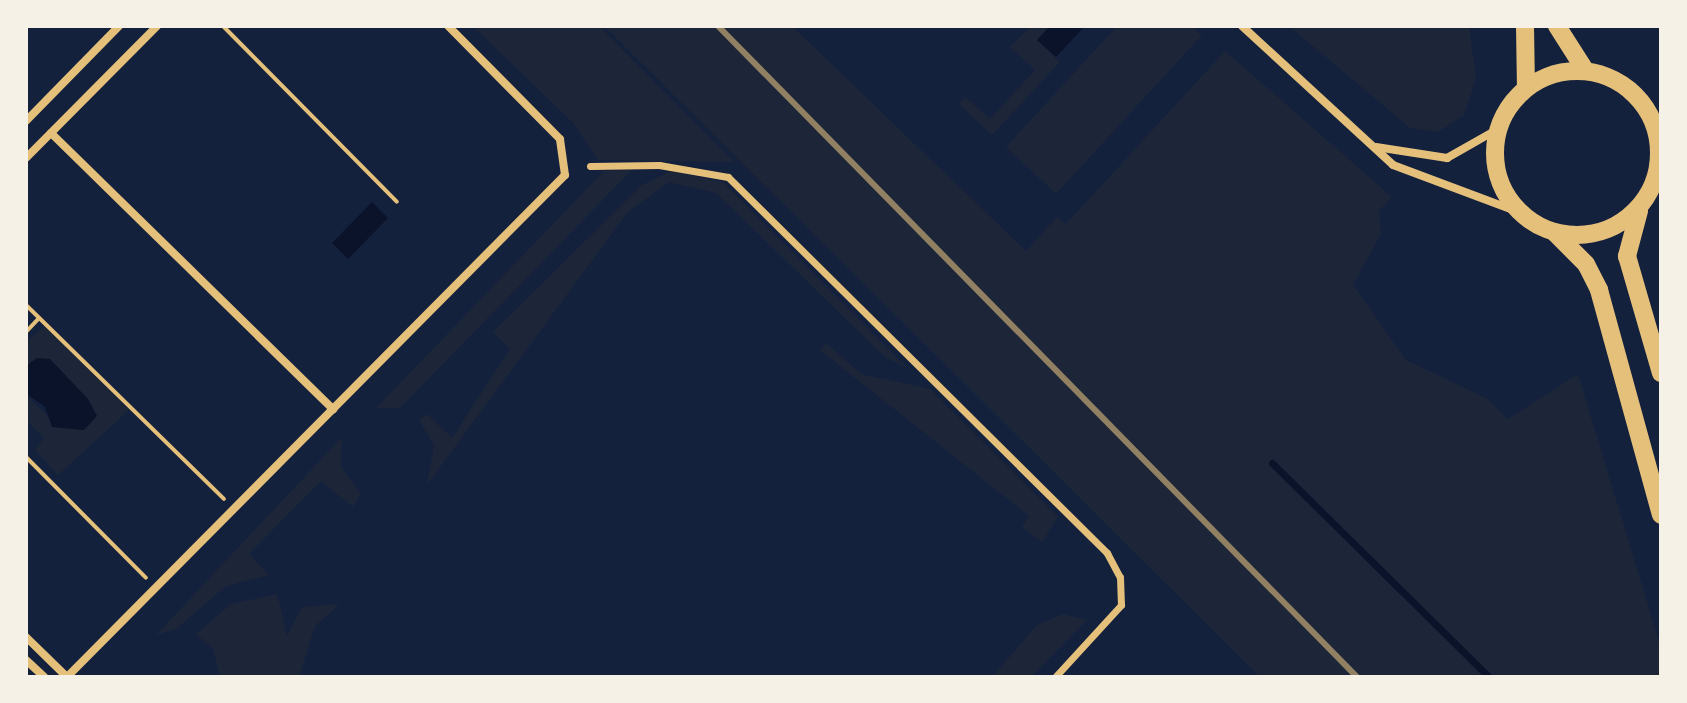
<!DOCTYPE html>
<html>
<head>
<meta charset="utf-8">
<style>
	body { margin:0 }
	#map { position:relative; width:1687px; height:703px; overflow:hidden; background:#14213d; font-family:"Libre Baskerville",serif }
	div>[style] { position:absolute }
	.green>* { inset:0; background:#1d2539 }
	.water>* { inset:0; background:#0b132b }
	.stream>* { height:7px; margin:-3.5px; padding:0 3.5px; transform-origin:3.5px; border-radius:3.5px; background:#0b132b }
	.path>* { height:4px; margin:-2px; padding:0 2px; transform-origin:2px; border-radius:2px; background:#e5c07b }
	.pedestrian>* { height:7px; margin:-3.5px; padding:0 3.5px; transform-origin:3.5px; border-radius:3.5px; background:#e5c07b }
	.minor>* { height:8px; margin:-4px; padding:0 4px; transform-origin:4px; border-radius:4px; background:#e5c07b }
	.trunk>* { height:18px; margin:-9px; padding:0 9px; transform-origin:9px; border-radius:9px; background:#e5c07b }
	.trunk>.ring { margin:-9px; padding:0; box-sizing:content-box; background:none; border:18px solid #e5c07b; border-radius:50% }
	.rail>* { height:6px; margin:-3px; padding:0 3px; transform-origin:3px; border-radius:3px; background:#918062 }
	span { translate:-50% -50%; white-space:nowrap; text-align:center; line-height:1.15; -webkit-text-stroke:8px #f6f1e7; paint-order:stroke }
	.frame { position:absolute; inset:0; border:28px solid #f6f1e7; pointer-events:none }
</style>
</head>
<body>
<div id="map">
	<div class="green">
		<i style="clip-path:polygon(473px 26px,599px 26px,734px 162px,598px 160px,573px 123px)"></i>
		<i style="clip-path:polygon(604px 26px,792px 26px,1026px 251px,1057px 217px,1066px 224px,1225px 51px,1392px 197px,1379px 211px,1381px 234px,1353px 285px,1406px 360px,1486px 398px,1508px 419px,1578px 374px,1661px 648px,1661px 677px,1260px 677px)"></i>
		<i style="clip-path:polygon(1031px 26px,1050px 26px,1037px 40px,1060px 62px,992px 135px,959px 104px,965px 97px,990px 119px,1035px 70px,1010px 47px)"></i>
		<i style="clip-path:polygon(1117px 26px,1192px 26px,1202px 35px,1056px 194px,1006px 147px)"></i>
		<i style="clip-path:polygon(1289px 26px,1469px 26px,1476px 78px,1464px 115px,1438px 132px,1410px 128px)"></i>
		<i style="clip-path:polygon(632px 170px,400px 408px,376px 408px,604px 171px)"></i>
		<i style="clip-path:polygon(671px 171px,723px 182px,907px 368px,885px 357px,716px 193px,669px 182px,627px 213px,427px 485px,434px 445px,419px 420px,427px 414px,452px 438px,510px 349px,493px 332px,642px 185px)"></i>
		<i style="clip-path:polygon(45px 326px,129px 410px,58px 475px,35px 450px,44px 438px,26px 420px,26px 395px,59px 427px,79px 427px,96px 416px,50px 359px,26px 366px,26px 342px)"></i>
		<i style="clip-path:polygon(826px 343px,861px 374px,930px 389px,1058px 517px,1042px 542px,1022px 527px,1029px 516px,820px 350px)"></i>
		<i style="clip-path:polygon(342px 437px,341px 467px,361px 494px,353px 507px,321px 481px,249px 554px,269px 575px,226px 586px,176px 629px,156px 635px)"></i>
		<i style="clip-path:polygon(277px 594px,287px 636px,302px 607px,340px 604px,315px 626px,299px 677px,220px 677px,213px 649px,196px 634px,231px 604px)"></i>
		<i style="clip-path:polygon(1063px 614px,1087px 620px,1031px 677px,992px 677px,1037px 625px)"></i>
	</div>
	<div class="water">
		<i style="clip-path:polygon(1050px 26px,1085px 26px,1056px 57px,1037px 40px)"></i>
		<i style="clip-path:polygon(372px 202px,388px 218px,348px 259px,332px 243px)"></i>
		<i style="clip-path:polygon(37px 358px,50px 359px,88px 399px,97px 416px,84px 430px,52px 427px,45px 407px,27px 394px,26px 366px)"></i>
	</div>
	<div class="stream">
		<i style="left:1272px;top:463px;width:305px;rotate:44.6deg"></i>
	</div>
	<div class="path">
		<i style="left:223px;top:26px;width:247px;rotate:45.3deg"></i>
		<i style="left:26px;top:305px;width:277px;rotate:44.4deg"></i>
		<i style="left:26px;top:332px;width:19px;rotate:-47deg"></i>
		<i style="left:26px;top:457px;width:170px;rotate:45.2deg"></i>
	</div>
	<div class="pedestrian">
		<i style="left:590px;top:166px;width:69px;rotate:-0.8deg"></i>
		<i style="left:659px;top:165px;width:70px;rotate:9.9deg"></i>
		<i style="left:728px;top:177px;width:534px;rotate:44.77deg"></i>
		<i style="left:1107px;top:553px;width:27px;rotate:62deg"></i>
		<i style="left:1120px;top:577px;width:28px;rotate:88deg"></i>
		<i style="left:1121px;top:605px;width:98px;rotate:132.5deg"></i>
	</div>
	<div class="minor">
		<i style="left:1242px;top:26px;width:205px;rotate:42.6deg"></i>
		<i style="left:1393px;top:165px;width:134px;rotate:20.5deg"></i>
		<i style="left:26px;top:121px;width:133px;rotate:-45.6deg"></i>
		<i style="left:51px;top:133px;width:395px;rotate:44.4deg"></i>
		<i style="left:1376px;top:147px;width:72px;rotate:8.8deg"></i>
		<i style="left:1447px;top:158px;width:59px;rotate:-29.6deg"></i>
		<i style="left:26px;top:158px;width:186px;rotate:-45.2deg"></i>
		<i style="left:26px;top:637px;width:57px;rotate:44.3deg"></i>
		<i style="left:26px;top:660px;width:25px;rotate:43deg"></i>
		<i style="left:67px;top:677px;width:707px;rotate:-45.23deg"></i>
		<i style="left:565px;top:175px;width:36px;rotate:-98deg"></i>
		<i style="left:560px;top:139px;width:159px;rotate:-134.7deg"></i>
	</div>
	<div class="trunk">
		<i style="left:1525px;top:26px;width:62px;rotate:89.1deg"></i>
		<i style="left:1557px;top:26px;width:52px;rotate:57.5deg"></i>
		<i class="ring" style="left:1495px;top:71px;width:146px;height:146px"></i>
		<i style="left:1639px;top:211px;width:47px;rotate:104.9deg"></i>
		<i style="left:1627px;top:256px;width:122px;rotate:73.8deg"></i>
		<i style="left:1554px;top:232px;width:45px;rotate:45deg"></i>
		<i style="left:1586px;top:264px;width:29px;rotate:63deg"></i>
		<i style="left:1599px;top:290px;width:233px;rotate:74.6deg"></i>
	</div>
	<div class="rail">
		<i style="left:718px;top:26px;width:912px;rotate:45.53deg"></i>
	</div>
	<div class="frame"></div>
</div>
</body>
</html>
